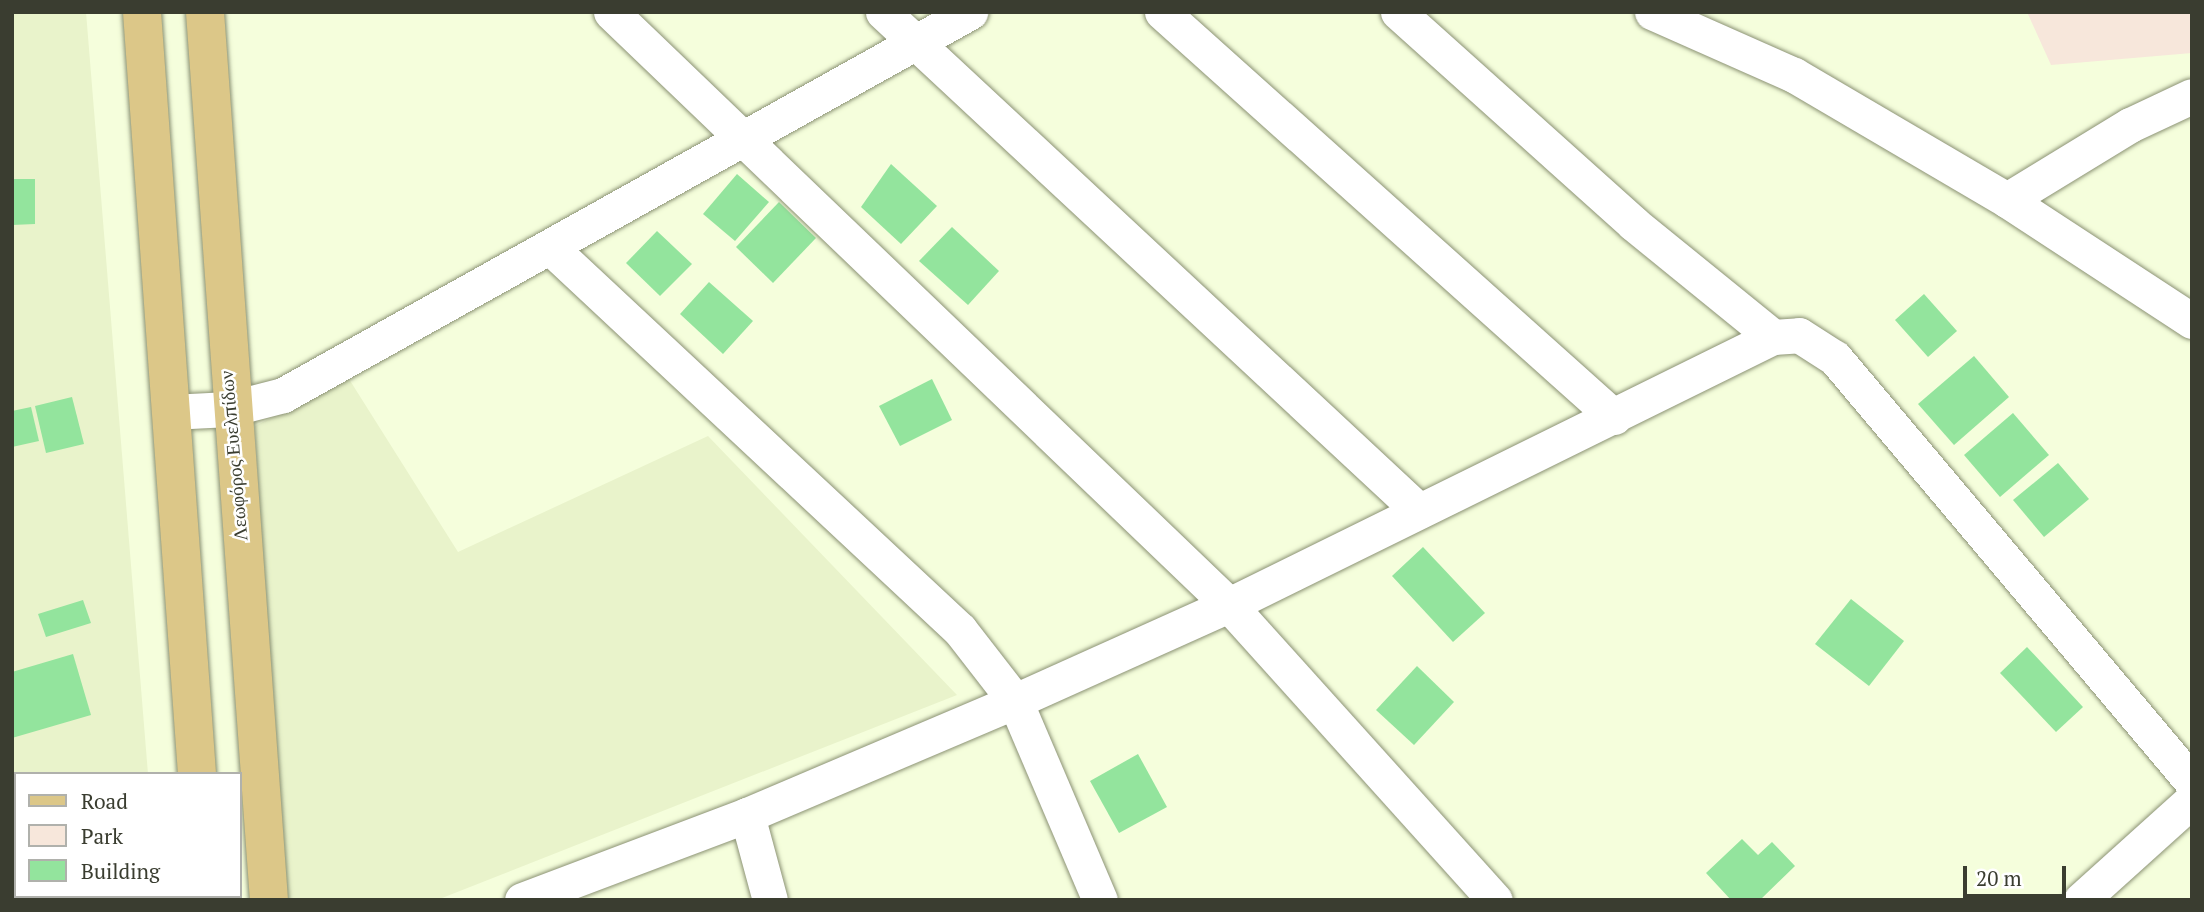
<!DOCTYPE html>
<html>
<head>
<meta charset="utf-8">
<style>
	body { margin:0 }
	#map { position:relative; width:2204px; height:912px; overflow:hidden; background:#f5fedc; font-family:"PT Serif",serif }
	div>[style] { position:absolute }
	.built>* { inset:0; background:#e9f3cb }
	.green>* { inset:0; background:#f7e7db }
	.building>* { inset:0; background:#93e49d }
	.roads { filter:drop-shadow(0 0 2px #8b9274) drop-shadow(0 0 2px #8b9274) }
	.minor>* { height:35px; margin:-17.5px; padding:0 17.5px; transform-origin:17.5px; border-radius:17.5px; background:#fff }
	.primary>* { height:38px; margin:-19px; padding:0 19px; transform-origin:19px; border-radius:19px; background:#dcc788 }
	span { translate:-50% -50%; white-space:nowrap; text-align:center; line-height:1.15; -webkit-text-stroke:5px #fff; paint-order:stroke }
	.street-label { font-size:19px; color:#3a3d30 }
	.frame { position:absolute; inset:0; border:14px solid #3a3d30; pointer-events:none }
	.legend { position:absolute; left:14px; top:772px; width:228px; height:126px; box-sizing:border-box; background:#fff; border:2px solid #b0b1ac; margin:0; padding:9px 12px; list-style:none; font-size:21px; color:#3a3d30 }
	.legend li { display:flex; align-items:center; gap:14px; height:35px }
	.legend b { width:35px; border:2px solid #b0b1ac }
	.scale { position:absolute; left:1963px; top:866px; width:103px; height:32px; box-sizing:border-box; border:4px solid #3a3d30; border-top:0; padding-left:9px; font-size:21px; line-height:24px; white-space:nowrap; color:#3a3d30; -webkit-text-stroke:5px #fff; paint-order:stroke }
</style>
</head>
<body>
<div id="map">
	<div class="built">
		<i style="clip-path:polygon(12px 12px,86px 12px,148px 774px,16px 774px,16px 896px,158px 900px,12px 900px)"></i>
		<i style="clip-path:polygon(349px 379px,458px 552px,708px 436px,957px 695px,437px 900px,282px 900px,255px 426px)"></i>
	</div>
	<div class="green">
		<i style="clip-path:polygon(2027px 12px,2192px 12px,2192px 53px,2051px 65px)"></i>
	</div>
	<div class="building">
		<i style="clip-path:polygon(891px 164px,937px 206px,901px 244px,861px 207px)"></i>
		<i style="clip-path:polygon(737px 174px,769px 202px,735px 241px,703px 214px)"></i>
		<i style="clip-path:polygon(12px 179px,35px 179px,35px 224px,12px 225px)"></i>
		<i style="clip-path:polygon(779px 202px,816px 238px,773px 283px,736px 247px)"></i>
		<i style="clip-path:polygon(952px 227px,999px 271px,968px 305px,919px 261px)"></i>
		<i style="clip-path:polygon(657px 231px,692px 264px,660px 296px,626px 263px)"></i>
		<i style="clip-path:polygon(709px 282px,753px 321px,723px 354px,680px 314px)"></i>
		<i style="clip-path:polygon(1924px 294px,1957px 331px,1928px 357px,1895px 320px)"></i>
		<i style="clip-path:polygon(1974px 356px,2009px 397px,1954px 445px,1918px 404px)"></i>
		<i style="clip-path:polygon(932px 379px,952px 420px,900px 446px,879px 406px)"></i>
		<i style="clip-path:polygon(72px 397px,84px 444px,46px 453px,35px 406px)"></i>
		<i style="clip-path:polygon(31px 407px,39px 441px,12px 447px,12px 411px)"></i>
		<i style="clip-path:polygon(2013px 413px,2049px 455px,2000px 497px,1964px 455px)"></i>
		<i style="clip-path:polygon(2058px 463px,2089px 499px,2044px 537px,2013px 500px)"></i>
		<i style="clip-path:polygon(1423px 547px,1485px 613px,1453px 642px,1392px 576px)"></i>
		<i style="clip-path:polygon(1851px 599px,1904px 641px,1869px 686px,1815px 644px)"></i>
		<i style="clip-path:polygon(83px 600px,91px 623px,46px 637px,38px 614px)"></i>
		<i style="clip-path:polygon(2027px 647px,2083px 707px,2056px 732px,2000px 673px)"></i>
		<i style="clip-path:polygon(73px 654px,91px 715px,12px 738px,12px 672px)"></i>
		<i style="clip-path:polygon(1417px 666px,1454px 702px,1414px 745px,1376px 710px)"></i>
		<i style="clip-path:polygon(1138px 754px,1167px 807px,1119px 833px,1090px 781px)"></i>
		<i style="clip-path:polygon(1742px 839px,1758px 855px,1772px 842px,1795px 866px,1760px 900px,1731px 900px,1706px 873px)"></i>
	</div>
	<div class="roads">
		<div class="minor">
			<i style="left:611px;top:12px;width:856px;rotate:43.82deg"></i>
			<i style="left:1229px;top:605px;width:397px;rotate:48deg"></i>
			<i style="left:883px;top:12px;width:732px;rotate:42.95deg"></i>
			<i style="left:1162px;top:12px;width:607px;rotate:41.86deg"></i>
			<i style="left:1398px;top:12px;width:317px;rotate:41.9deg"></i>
			<i style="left:1634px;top:224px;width:179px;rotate:39.1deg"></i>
			<i style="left:1652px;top:12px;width:155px;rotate:23.9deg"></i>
			<i style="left:1794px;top:75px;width:247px;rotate:30.4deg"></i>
			<i style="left:2007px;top:200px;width:221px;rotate:33.2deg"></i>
			<i style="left:2007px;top:200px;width:144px;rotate:-31.4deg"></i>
			<i style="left:2130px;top:125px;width:68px;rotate:-25.1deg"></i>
			<i style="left:552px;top:249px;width:558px;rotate:43.04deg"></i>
			<i style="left:960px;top:630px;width:90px;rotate:52.2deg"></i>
			<i style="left:1015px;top:701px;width:216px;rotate:66.9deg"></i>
			<i style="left:170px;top:412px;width:59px;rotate:-2.9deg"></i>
			<i style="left:229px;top:409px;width:56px;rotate:-14.5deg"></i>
			<i style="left:283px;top:395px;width:787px;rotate:-29.14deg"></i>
			<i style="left:747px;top:815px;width:88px;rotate:74.9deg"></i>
			<i style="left:522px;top:900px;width:241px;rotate:-20.7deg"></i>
			<i style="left:747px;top:815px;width:291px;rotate:-23deg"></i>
			<i style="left:1015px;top:701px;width:235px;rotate:-24.2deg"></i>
			<i style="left:1229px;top:605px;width:606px;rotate:-26.23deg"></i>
			<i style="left:1773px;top:337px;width:26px;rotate:-4deg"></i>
			<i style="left:1799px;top:335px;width:43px;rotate:32.6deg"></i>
			<i style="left:1835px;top:358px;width:554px;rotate:49.9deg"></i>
			<i style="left:2081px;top:900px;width:149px;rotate:-42deg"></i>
		</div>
		<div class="primary">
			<i style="left:142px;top:12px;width:764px;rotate:85.87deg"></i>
			<i style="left:205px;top:12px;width:890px;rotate:85.88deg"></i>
			<i style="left:206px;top:896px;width:4px;rotate:90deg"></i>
		</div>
	</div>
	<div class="street-label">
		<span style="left:233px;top:456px;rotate:-95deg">Λεωφόρος Ευελπίδων</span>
	</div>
	<div class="frame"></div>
	<ul class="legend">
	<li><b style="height:9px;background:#dcc788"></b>Road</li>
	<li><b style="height:19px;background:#f7e7db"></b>Park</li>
	<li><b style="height:19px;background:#93e49d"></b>Building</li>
	</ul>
	<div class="scale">20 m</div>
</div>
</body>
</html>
